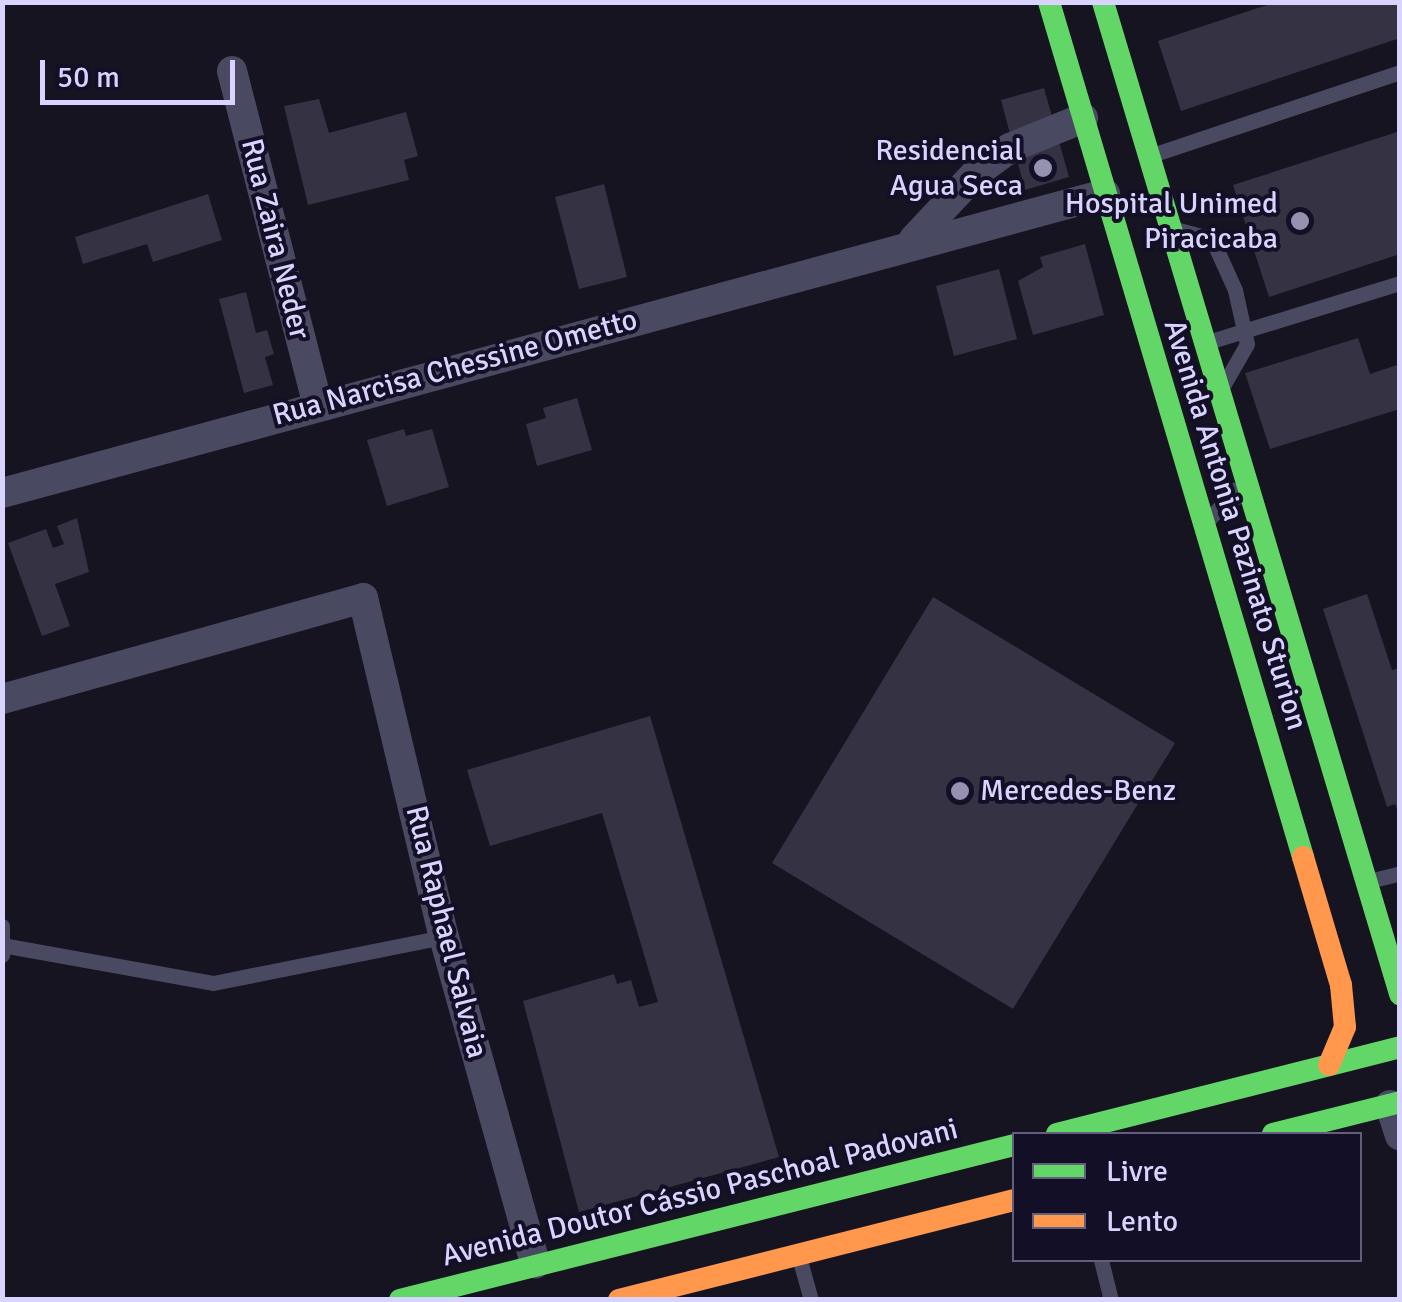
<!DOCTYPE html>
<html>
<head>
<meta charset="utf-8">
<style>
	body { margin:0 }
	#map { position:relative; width:1402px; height:1302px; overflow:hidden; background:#161421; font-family:Signika,sans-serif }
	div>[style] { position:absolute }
	.building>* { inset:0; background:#343243 }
	.lane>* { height:15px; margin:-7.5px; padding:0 7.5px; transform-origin:7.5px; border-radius:7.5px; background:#4a4962 }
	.street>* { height:30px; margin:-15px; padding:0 15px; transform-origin:15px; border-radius:15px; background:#4a4962 }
	.fast>* { height:22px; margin:-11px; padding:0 11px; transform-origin:11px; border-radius:11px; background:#63d668 }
	.slow>* { height:22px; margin:-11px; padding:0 11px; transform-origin:11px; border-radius:11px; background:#ff974d }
	.dots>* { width:28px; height:28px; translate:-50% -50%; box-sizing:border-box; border:5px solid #130f26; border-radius:50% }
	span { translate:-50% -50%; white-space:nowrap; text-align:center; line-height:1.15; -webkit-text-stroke:8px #130f26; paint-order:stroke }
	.poi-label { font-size:30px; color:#d9d4ff }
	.right { translate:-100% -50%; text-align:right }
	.left { translate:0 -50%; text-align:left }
	.street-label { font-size:30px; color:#d9d4ff }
	.frame { position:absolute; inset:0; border:5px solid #d9d4ff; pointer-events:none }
	.legend { position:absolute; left:1012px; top:1132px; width:350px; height:130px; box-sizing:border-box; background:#130f26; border:2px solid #625e7d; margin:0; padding:12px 18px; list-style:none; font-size:30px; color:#d9d4ff }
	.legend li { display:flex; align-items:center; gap:20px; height:50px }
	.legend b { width:50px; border:2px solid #625e7d }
	.scale { position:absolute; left:40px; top:60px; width:195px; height:45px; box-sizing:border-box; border:5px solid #d9d4ff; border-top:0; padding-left:12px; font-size:30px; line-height:35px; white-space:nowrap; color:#d9d4ff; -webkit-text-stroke:8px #130f26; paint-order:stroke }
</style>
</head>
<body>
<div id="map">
	<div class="building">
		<i style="clip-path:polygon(1276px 2px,1400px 2px,1400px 38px,1181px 111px,1158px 41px)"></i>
		<i style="clip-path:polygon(1044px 88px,1069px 177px,1025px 190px,1001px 100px)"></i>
		<i style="clip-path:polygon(319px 99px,329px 133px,406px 112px,418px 156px,404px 160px,409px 180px,308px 205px,284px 106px)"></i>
		<i style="clip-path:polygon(1400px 131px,1400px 254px,1269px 297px,1233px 185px)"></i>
		<i style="clip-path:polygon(604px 184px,627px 277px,579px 289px,555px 197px)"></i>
		<i style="clip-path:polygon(208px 194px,222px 240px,153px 262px,147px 244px,83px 264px,75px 237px)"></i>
		<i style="clip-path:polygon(1085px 244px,1104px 315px,1033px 335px,1018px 281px,1043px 267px,1040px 257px)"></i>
		<i style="clip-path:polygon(999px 269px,1017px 339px,954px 356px,936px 286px)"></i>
		<i style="clip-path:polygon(246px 292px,256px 333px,267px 330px,274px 354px,265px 357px,273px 385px,244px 393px,219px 299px)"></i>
		<i style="clip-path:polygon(1358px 338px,1370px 374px,1400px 364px,1400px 409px,1270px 449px,1245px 373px)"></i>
		<i style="clip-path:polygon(577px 398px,592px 450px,537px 466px,526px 424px,546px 418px,543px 408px)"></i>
		<i style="clip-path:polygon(404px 429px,406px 436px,432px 429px,449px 487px,387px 506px,367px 440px)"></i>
		<i style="clip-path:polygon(77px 518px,89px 572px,55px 584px,70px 626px,42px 636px,8px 543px,46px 529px,53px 548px,64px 544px,57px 526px)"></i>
		<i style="clip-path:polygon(1367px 594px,1392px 670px,1400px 668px,1400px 815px,1395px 804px,1387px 807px,1323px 609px)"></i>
		<i style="clip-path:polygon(933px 597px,1175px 743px,1013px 1009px,772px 863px)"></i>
		<i style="clip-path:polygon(650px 716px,779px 1157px,579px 1212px,523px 1001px,614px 974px,617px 984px,631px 980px,639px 1007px,658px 1002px,602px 813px,490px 846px,467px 770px)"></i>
	</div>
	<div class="lane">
		<i style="left:1152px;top:155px;width:262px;rotate:-18.5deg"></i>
		<i style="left:1179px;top:230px;width:34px;rotate:15deg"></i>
		<i style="left:1212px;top:239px;width:56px;rotate:65.7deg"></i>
		<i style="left:1235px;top:290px;width:55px;rotate:77.5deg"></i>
		<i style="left:1247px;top:344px;width:46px;rotate:119.9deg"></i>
		<i style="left:1208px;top:342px;width:201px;rotate:-17.1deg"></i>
		<i style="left:1210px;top:518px;width:24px;rotate:-48deg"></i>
		<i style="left:1226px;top:500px;width:22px;rotate:-16deg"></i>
		<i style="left:1247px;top:494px;width:26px;rotate:-164deg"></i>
		<i style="left:1369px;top:881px;width:32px;rotate:-14deg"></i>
		<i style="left:2px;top:926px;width:29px;rotate:90deg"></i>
		<i style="left:2px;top:945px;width:214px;rotate:10.2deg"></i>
		<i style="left:213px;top:983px;width:236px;rotate:-11.3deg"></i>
		<i style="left:799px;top:1257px;width:45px;rotate:74.4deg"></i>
		<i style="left:1101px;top:1260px;width:41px;rotate:76deg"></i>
	</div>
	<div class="street">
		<i style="left:232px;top:71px;width:346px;rotate:75.6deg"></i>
		<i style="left:914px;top:239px;width:91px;rotate:-46.8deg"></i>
		<i style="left:976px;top:173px;width:42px;rotate:-36.3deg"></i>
		<i style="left:1010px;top:148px;width:79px;rotate:-22.3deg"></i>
		<i style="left:2px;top:493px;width:1143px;rotate:-15.17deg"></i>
		<i style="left:2px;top:699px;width:375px;rotate:-15.6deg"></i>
		<i style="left:363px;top:598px;width:349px;rotate:76.6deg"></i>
		<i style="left:444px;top:937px;width:339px;rotate:74.4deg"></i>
		<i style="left:1390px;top:1105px;width:32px;rotate:72deg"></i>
	</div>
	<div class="fast">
		<i style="left:1049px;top:2px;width:892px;rotate:73.45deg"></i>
		<i style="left:1103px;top:2px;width:1036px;rotate:73.33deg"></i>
		<i style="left:1057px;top:1134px;width:354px;rotate:-14.2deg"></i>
		<i style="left:1273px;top:1134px;width:131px;rotate:-14.1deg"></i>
		<i style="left:400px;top:1300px;width:633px;rotate:-14.17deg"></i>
	</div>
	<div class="slow">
		<i style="left:1303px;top:857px;width:134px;rotate:73.5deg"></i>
		<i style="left:1341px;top:985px;width:42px;rotate:84.6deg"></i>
		<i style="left:1345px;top:1027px;width:41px;rotate:112.8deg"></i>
		<i style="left:619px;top:1300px;width:407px;rotate:-14.2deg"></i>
	</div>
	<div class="dots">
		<i style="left:1043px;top:168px;background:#9591b1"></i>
		<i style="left:1300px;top:221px;background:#9591b1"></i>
		<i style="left:960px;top:791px;background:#9591b1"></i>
	</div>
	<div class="poi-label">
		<span class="right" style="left:1023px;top:168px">Residencial<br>Agua Seca</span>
		<span class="right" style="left:1278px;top:221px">Hospital Unimed<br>Piracicaba</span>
		<span class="left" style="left:980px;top:791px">Mercedes-Benz</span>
	</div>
	<div class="street-label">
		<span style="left:275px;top:239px;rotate:76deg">Rua Zaira Neder</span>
		<span style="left:455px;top:368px;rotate:-15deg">Rua Narcisa Chessine Ometto</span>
		<span style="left:1235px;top:525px;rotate:73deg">Avenida Antonia Pazinato Sturion</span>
		<span style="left:446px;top:932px;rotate:76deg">Rua Raphael Salvaia</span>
		<span style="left:700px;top:1193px;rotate:-14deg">Avenida Doutor Cássio Paschoal Padovani</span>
	</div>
	<div class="frame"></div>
	<ul class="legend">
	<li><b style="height:12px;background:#63d668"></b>Livre</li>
	<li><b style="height:12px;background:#ff974d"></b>Lento</li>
	</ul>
	<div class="scale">50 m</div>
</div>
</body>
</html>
